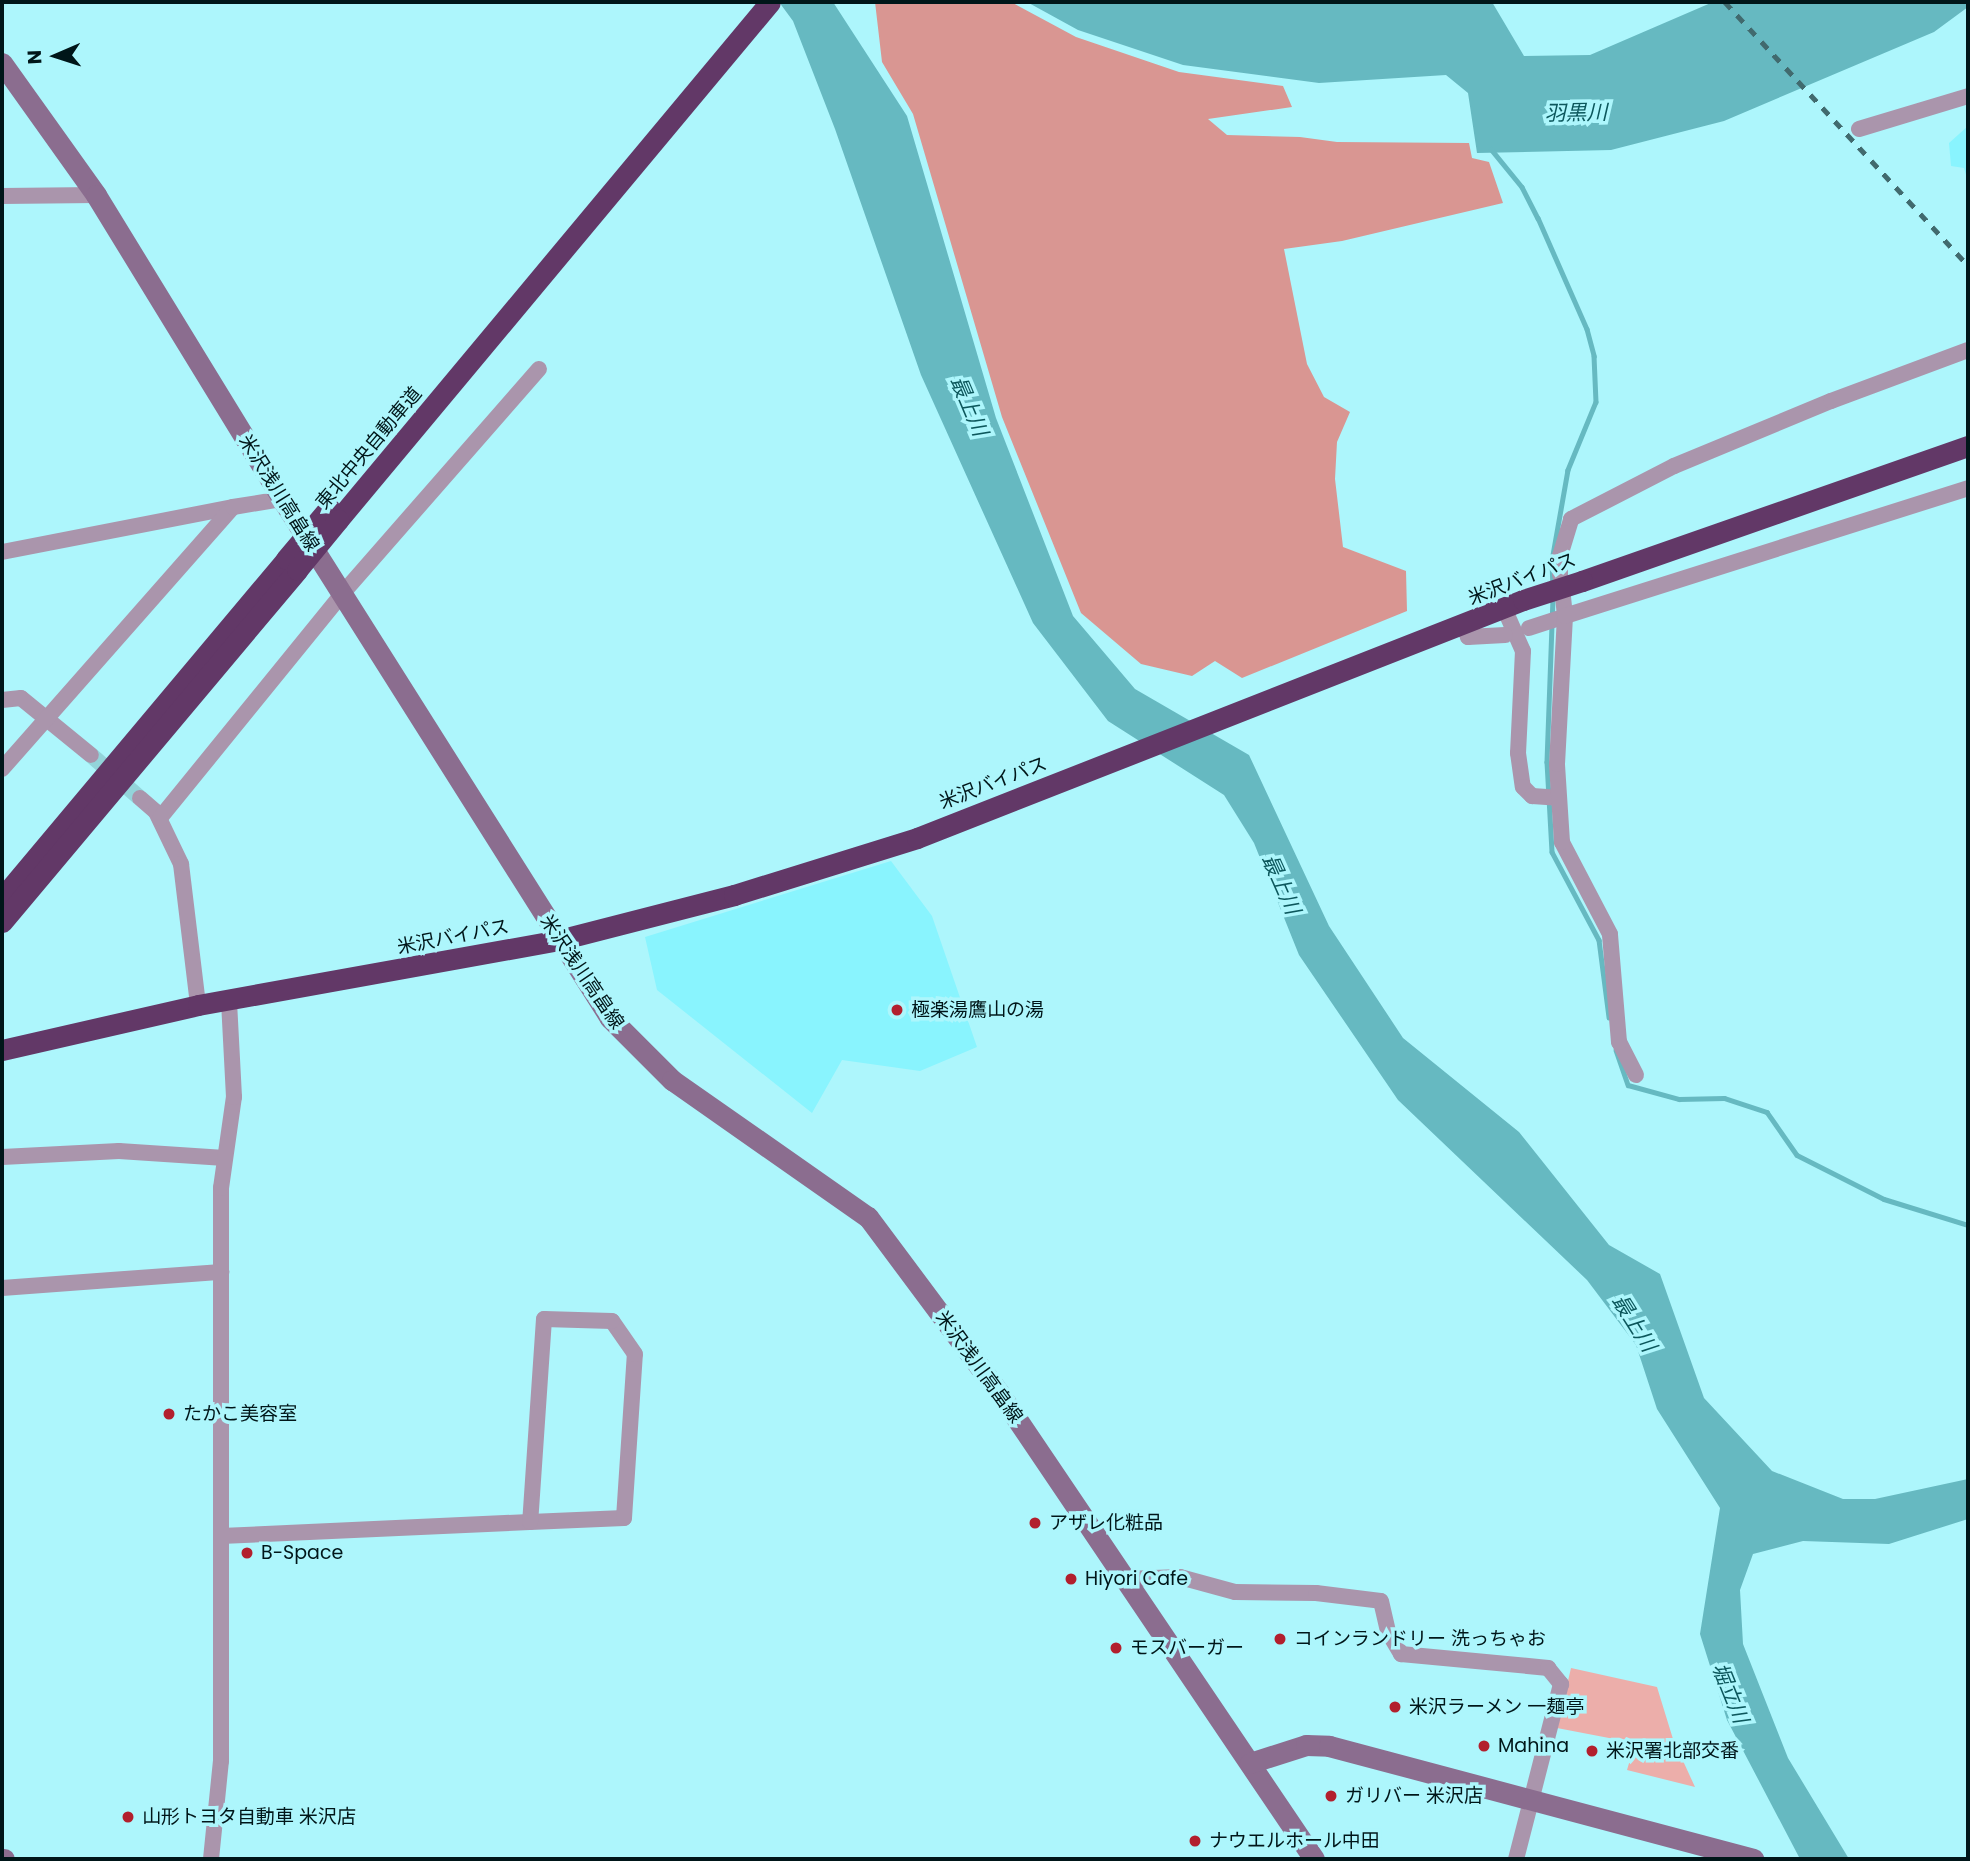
<!DOCTYPE html>
<html>
<head>
<meta charset="utf-8">
<style>
	body { margin:0 }
	#map { position:relative; width:1970px; height:1861px; overflow:hidden; background:#adf6fc; font-family:Poppins,"Noto Sans JP",sans-serif }
	div>[style] { position:absolute }
	.built>* { inset:0; background:#89f4fe }
	.green>* { inset:0; background:#ecaeaa }
	.forest>* { inset:0; background:#d99692 }
	.water>* { inset:0; background:#66b9c1 }
	.stream>* { height:4.5px; margin:-2.25px; padding:0 2.25px; transform-origin:2.25px; border-radius:2.25px; background:#66b9c1 }
	.street-tunnel>* { height:16px; margin-top:-8px; transform-origin:0; background:repeating-linear-gradient(90deg,#93d4da 0 16px,transparent 0 24px) }
	.street>* { height:16px; margin:-8px; padding:0 8px; transform-origin:8px; border-radius:8px; background:#aa95ac }
	.secondary>* { height:21px; margin:-10.5px; padding:0 10.5px; transform-origin:10.5px; border-radius:10.5px; background:#8b6d8f }
	.highway>* { height:21px; margin:-10.5px; padding:0 10.5px; transform-origin:10.5px; border-radius:10.5px; background:#623867 }
	.rail>* { height:4.5px; margin-top:-2.25px; transform-origin:0; background:repeating-linear-gradient(90deg,#416a6e 0 9px,transparent 0 18px) }
	.highway-bridge>* { height:21px; margin:-10.5px; padding:0 10.5px; transform-origin:10.5px; border-radius:10.5px; background:#623867 }
	.dots>* { width:19px; height:19px; translate:-50% -50%; box-sizing:border-box; border:4px solid #adf6fc; border-radius:50% }
	span { translate:-50% -50%; white-space:nowrap; text-align:center; line-height:1.15; -webkit-text-stroke:7px #adf6fc; paint-order:stroke }
	.street-label { font-size:19px; color:#001619 }
	.poi-label { font-size:19px; color:#001619 }
	.left { translate:0 -50%; text-align:left }
	.water-label { font-size:21px; color:#0c575c; font-style:italic }
	.frame { position:absolute; inset:0; border:4px solid #001619; pointer-events:none }
	.north { position:absolute; left:21px; top:21px; width:70px; height:70px; -webkit-text-stroke:5px #adf6fc; paint-order:stroke; rotate:267deg; font-size:19px; font-weight:700; line-height:28px; text-align:center; color:#001619 }
	.north::after { content:''; display:block; margin:auto; width:24px; height:32px; background:#001619; clip-path:polygon(50% 0,100% 100%,50% 72%,0 100%) }
</style>
</head>
<body>
<div id="map">
	<div class="built">
		<i style="clip-path:polygon(1968px 126px,1968px 182px,1964px 168px,1951px 166px,1949px 143px)"></i>
		<i style="clip-path:polygon(891px 861px,932px 916px,977px 1047px,920px 1071px,842px 1060px,812px 1113px,657px 990px,645px 937px)"></i>
	</div>
	<div class="green">
		<i style="clip-path:polygon(1571px 1668px,1657px 1687px,1673px 1739px,1695px 1787px,1627px 1770px,1635px 1743px,1557px 1728px)"></i>
	</div>
	<div class="forest">
		<i style="clip-path:polygon(875px 2px,1011px 2px,1076px 37px,1179px 72px,1283px 86px,1292px 107px,1208px 119px,1227px 135px,1300px 137px,1337px 142px,1469px 143px,1472px 158px,1489px 162px,1503px 203px,1342px 241px,1284px 249px,1307px 364px,1324px 397px,1350px 412px,1337px 442px,1335px 479px,1343px 547px,1406px 571px,1407px 611px,1242px 678px,1215px 661px,1192px 676px,1141px 664px,1081px 613px,1002px 417px,913px 114px,882px 62px)"></i>
	</div>
	<div class="water">
		<i style="clip-path:polygon(779px 2px,833px 2px,907px 116px,996px 418px,1073px 616px,1135px 689px,1249px 755px,1329px 926px,1403px 1038px,1519px 1132px,1609px 1245px,1660px 1274px,1704px 1398px,1772px 1471px,1843px 1499px,1875px 1499px,1968px 1479px,1968px 1519px,1889px 1544px,1803px 1541px,1753px 1554px,1740px 1590px,1743px 1644px,1788px 1758px,1849px 1859px,1800px 1859px,1727px 1720px,1700px 1634px,1720px 1508px,1657px 1409px,1636px 1345px,1587px 1280px,1398px 1100px,1299px 955px,1254px 843px,1224px 795px,1108px 721px,1033px 623px,921px 375px,835px 129px,793px 21px)"></i>
		<i style="clip-path:polygon(1027px 2px,1492px 2px,1524px 56px,1590px 55px,1713px 2px,1968px 2px,1968px 7px,1934px 32px,1724px 121px,1611px 150px,1477px 153px,1468px 93px,1446px 75px,1319px 83px,1183px 65px,1078px 30px)"></i>
	</div>
	<div class="stream">
		<i style="left:1491px;top:149px;width:49px;rotate:50.8deg"></i>
		<i style="left:1522px;top:187px;width:35px;rotate:63deg"></i>
		<i style="left:1538px;top:218px;width:121px;rotate:66.2deg"></i>
		<i style="left:1587px;top:329px;width:28px;rotate:75deg"></i>
		<i style="left:1594px;top:356px;width:46px;rotate:87.5deg"></i>
		<i style="left:1596px;top:402px;width:74px;rotate:112.4deg"></i>
		<i style="left:1568px;top:470px;width:92px;rotate:100deg"></i>
		<i style="left:1552px;top:561px;width:25px;rotate:88deg"></i>
		<i style="left:1553px;top:598px;width:164px;rotate:92.1deg"></i>
		<i style="left:1547px;top:762px;width:90px;rotate:86.8deg"></i>
		<i style="left:1552px;top:852px;width:100px;rotate:61.9deg"></i>
		<i style="left:1599px;top:940px;width:78px;rotate:82.6deg"></i>
		<i style="left:1616px;top:1050px;width:37px;rotate:71deg"></i>
		<i style="left:1628px;top:1085px;width:53px;rotate:15.4deg"></i>
		<i style="left:1679px;top:1099px;width:45px;rotate:-1.3deg"></i>
		<i style="left:1724px;top:1098px;width:45px;rotate:18deg"></i>
		<i style="left:1767px;top:1112px;width:52px;rotate:55.1deg"></i>
		<i style="left:1797px;top:1155px;width:97px;rotate:26.8deg"></i>
		<i style="left:1884px;top:1199px;width:88px;rotate:17.2deg"></i>
	</div>
	<div class="street-tunnel">
		<i style="left:91px;top:755px;width:65px;rotate:41.3deg"></i>
	</div>
	<div class="street">
		<i style="left:1859px;top:129px;width:114px;rotate:-16.8deg"></i>
		<i style="left:2px;top:196px;width:94px;rotate:-0.6deg"></i>
		<i style="left:2px;top:552px;width:235px;rotate:-11deg"></i>
		<i style="left:1560px;top:575px;width:19px;rotate:-90deg"></i>
		<i style="left:1560px;top:556px;width:39px;rotate:-73deg"></i>
		<i style="left:1571px;top:519px;width:116px;rotate:-27.2deg"></i>
		<i style="left:1674px;top:466px;width:170px;rotate:-22.5deg"></i>
		<i style="left:1831px;top:401px;width:146px;rotate:-20.4deg"></i>
		<i style="left:1504px;top:608px;width:47px;rotate:66.2deg"></i>
		<i style="left:1523px;top:651px;width:102px;rotate:92.8deg"></i>
		<i style="left:1518px;top:753px;width:34px;rotate:82deg"></i>
		<i style="left:1523px;top:787px;width:13px;rotate:45deg"></i>
		<i style="left:1532px;top:796px;width:26px;rotate:4deg"></i>
		<i style="left:1463px;top:625px;width:13px;rotate:67deg"></i>
		<i style="left:1468px;top:637px;width:37px;rotate:-3deg"></i>
		<i style="left:1529px;top:628px;width:38px;rotate:-18deg"></i>
		<i style="left:1565px;top:616px;width:19px;rotate:-96deg"></i>
		<i style="left:2px;top:700px;width:19px;rotate:-6deg"></i>
		<i style="left:21px;top:698px;width:90px;rotate:39.2deg"></i>
		<i style="left:2px;top:769px;width:349px;rotate:-48.6deg"></i>
		<i style="left:233px;top:507px;width:50px;rotate:-9.3deg"></i>
		<i style="left:140px;top:798px;width:21px;rotate:41deg"></i>
		<i style="left:156px;top:812px;width:58px;rotate:64.3deg"></i>
		<i style="left:181px;top:864px;width:142px;rotate:83.1deg"></i>
		<i style="left:160px;top:818px;width:289px;rotate:-50.9deg"></i>
		<i style="left:342px;top:594px;width:299px;rotate:-48.8deg"></i>
		<i style="left:1636px;top:1075px;width:37px;rotate:-117deg"></i>
		<i style="left:1619px;top:1042px;width:108px;rotate:-94.8deg"></i>
		<i style="left:1610px;top:934px;width:104px;rotate:-117.6deg"></i>
		<i style="left:1562px;top:842px;width:78px;rotate:-93.7deg"></i>
		<i style="left:1557px;top:764px;width:148px;rotate:-86.9deg"></i>
		<i style="left:1565px;top:616px;width:423px;rotate:-17.6deg"></i>
		<i style="left:2px;top:1157px;width:117px;rotate:-2.9deg"></i>
		<i style="left:119px;top:1151px;width:106px;rotate:3.8deg"></i>
		<i style="left:2px;top:1288px;width:220px;rotate:-4.2deg"></i>
		<i style="left:221px;top:1536px;width:309px;rotate:-2.6deg"></i>
		<i style="left:530px;top:1522px;width:94px;rotate:-2.4deg"></i>
		<i style="left:624px;top:1518px;width:164px;rotate:-86.2deg"></i>
		<i style="left:635px;top:1354px;width:40px;rotate:-124.9deg"></i>
		<i style="left:612px;top:1321px;width:68px;rotate:-178.3deg"></i>
		<i style="left:544px;top:1319px;width:203px;rotate:93.9deg"></i>
		<i style="left:1127px;top:1579px;width:53px;rotate:-2.2deg"></i>
		<i style="left:1180px;top:1577px;width:57px;rotate:15.3deg"></i>
		<i style="left:1235px;top:1592px;width:81px;rotate:0.7deg"></i>
		<i style="left:1316px;top:1593px;width:65px;rotate:7deg"></i>
		<i style="left:1381px;top:1601px;width:32px;rotate:77deg"></i>
		<i style="left:1388px;top:1632px;width:26px;rotate:59deg"></i>
		<i style="left:1401px;top:1654px;width:148px;rotate:5.4deg"></i>
		<i style="left:1548px;top:1668px;width:21px;rotate:51deg"></i>
		<i style="left:1561px;top:1684px;width:181px;rotate:104.4deg"></i>
		<i style="left:211px;top:1859px;width:99px;rotate:-84.2deg"></i>
		<i style="left:221px;top:1761px;width:573px;rotate:-90deg"></i>
		<i style="left:221px;top:1188px;width:92px;rotate:-81.9deg"></i>
		<i style="left:234px;top:1097px;width:97px;rotate:-93deg"></i>
	</div>
	<div class="secondary">
		<i style="left:2px;top:63px;width:162px;rotate:54.5deg"></i>
		<i style="left:96px;top:195px;width:356px;rotate:58.5deg"></i>
		<i style="left:282px;top:499px;width:614px;rotate:57.71deg"></i>
		<i style="left:610px;top:1018px;width:88px;rotate:45deg"></i>
		<i style="left:672px;top:1080px;width:239px;rotate:35deg"></i>
		<i style="left:868px;top:1217px;width:221px;rotate:53.3deg"></i>
		<i style="left:1000px;top:1394px;width:561px;rotate:55.97deg"></i>
		<i style="left:1250px;top:1763px;width:59px;rotate:-17.8deg"></i>
		<i style="left:1306px;top:1745px;width:23px;rotate:2deg"></i>
		<i style="left:1329px;top:1746px;width:439px;rotate:14.9deg"></i>
		<i style="left:2px;top:1859px;width:2px"></i>
	</div>
	<div class="highway">
		<i style="left:338px;top:520px;width:674px;rotate:-50.17deg"></i>
		<i style="left:1582px;top:581px;width:409px;rotate:-19.3deg"></i>
		<i style="left:2px;top:898px;width:442px;rotate:-50deg"></i>
		<i style="left:2px;top:922px;width:459px;rotate:-50deg"></i>
		<i style="left:2px;top:1050px;width:201px;rotate:-12.9deg"></i>
		<i style="left:198px;top:1005px;width:367px;rotate:-10.2deg"></i>
		<i style="left:559px;top:940px;width:181px;rotate:-14.4deg"></i>
		<i style="left:734px;top:895px;width:192px;rotate:-17.3deg"></i>
		<i style="left:917px;top:838px;width:651px;rotate:-21.44deg"></i>
	</div>
	<div class="rail">
		<i style="left:1725px;top:2px;width:358px;rotate:47.3deg"></i>
	</div>
	<div class="highway-bridge">
		<i style="left:286px;top:559px;width:67px;rotate:-49.9deg"></i>
		<i style="left:297px;top:570px;width:65px;rotate:-50.6deg"></i>
		<i style="left:1523px;top:600px;width:62px;rotate:-17.9deg"></i>
	</div>
	<div class="dots">
		<i style="left:897px;top:1010px;background:#b21f2d"></i>
		<i style="left:169px;top:1414px;background:#b21f2d"></i>
		<i style="left:1035px;top:1523px;background:#b21f2d"></i>
		<i style="left:247px;top:1553px;background:#b21f2d"></i>
		<i style="left:1071px;top:1579px;background:#b21f2d"></i>
		<i style="left:1280px;top:1639px;background:#b21f2d"></i>
		<i style="left:1116px;top:1648px;background:#b21f2d"></i>
		<i style="left:1395px;top:1707px;background:#b21f2d"></i>
		<i style="left:1484px;top:1746px;background:#b21f2d"></i>
		<i style="left:1592px;top:1751px;background:#b21f2d"></i>
		<i style="left:1331px;top:1796px;background:#b21f2d"></i>
		<i style="left:128px;top:1817px;background:#b21f2d"></i>
		<i style="left:1195px;top:1841px;background:#b21f2d"></i>
	</div>
	<div class="street-label">
		<span style="left:369px;top:448px;rotate:-50deg">東北中央自動車道</span>
		<span style="left:279px;top:493px;rotate:58deg">米沢浅川高畠線</span>
		<span style="left:1522px;top:579px;rotate:-21deg">米沢バイパス</span>
		<span style="left:993px;top:783px;rotate:-21deg">米沢バイパス</span>
		<span style="left:453px;top:937px;rotate:-11deg">米沢バイパス</span>
		<span style="left:582px;top:972px;rotate:56deg">米沢浅川高畠線</span>
		<span style="left:979px;top:1367px;rotate:54deg">米沢浅川高畠線</span>
	</div>
	<div class="poi-label">
		<span class="left" style="left:911px;top:1010px">極楽湯鷹山の湯</span>
		<span class="left" style="left:183px;top:1414px">たかこ美容室</span>
		<span class="left" style="left:1049px;top:1523px">アザレ化粧品</span>
		<span class="left" style="left:261px;top:1553px">B-Space</span>
		<span class="left" style="left:1085px;top:1579px">Hiyori Cafe</span>
		<span class="left" style="left:1294px;top:1639px">コインランドリー 洗っちゃお</span>
		<span class="left" style="left:1130px;top:1648px">モスバーガー</span>
		<span class="left" style="left:1409px;top:1707px">米沢ラーメン 一麺亭</span>
		<span class="left" style="left:1498px;top:1746px">Mahina</span>
		<span class="left" style="left:1606px;top:1751px">米沢署北部交番</span>
		<span class="left" style="left:1345px;top:1796px">ガリバー 米沢店</span>
		<span class="left" style="left:142px;top:1817px">山形トヨタ自動車 米沢店</span>
		<span class="left" style="left:1209px;top:1841px">ナウエルホール中田</span>
	</div>
	<div class="water-label">
		<span style="left:1576px;top:113px;rotate:-1deg">羽黒川</span>
		<span style="left:969px;top:406px;rotate:67deg">最上川</span>
		<span style="left:1281px;top:884px;rotate:66deg">最上川</span>
		<span style="left:1634px;top:1323px;rotate:58deg">最上川</span>
		<span style="left:1730px;top:1693px;rotate:68deg">堀立川</span>
	</div>
	<div class="frame"></div>
	<div class="north">N</div>
</div>
</body>
</html>
